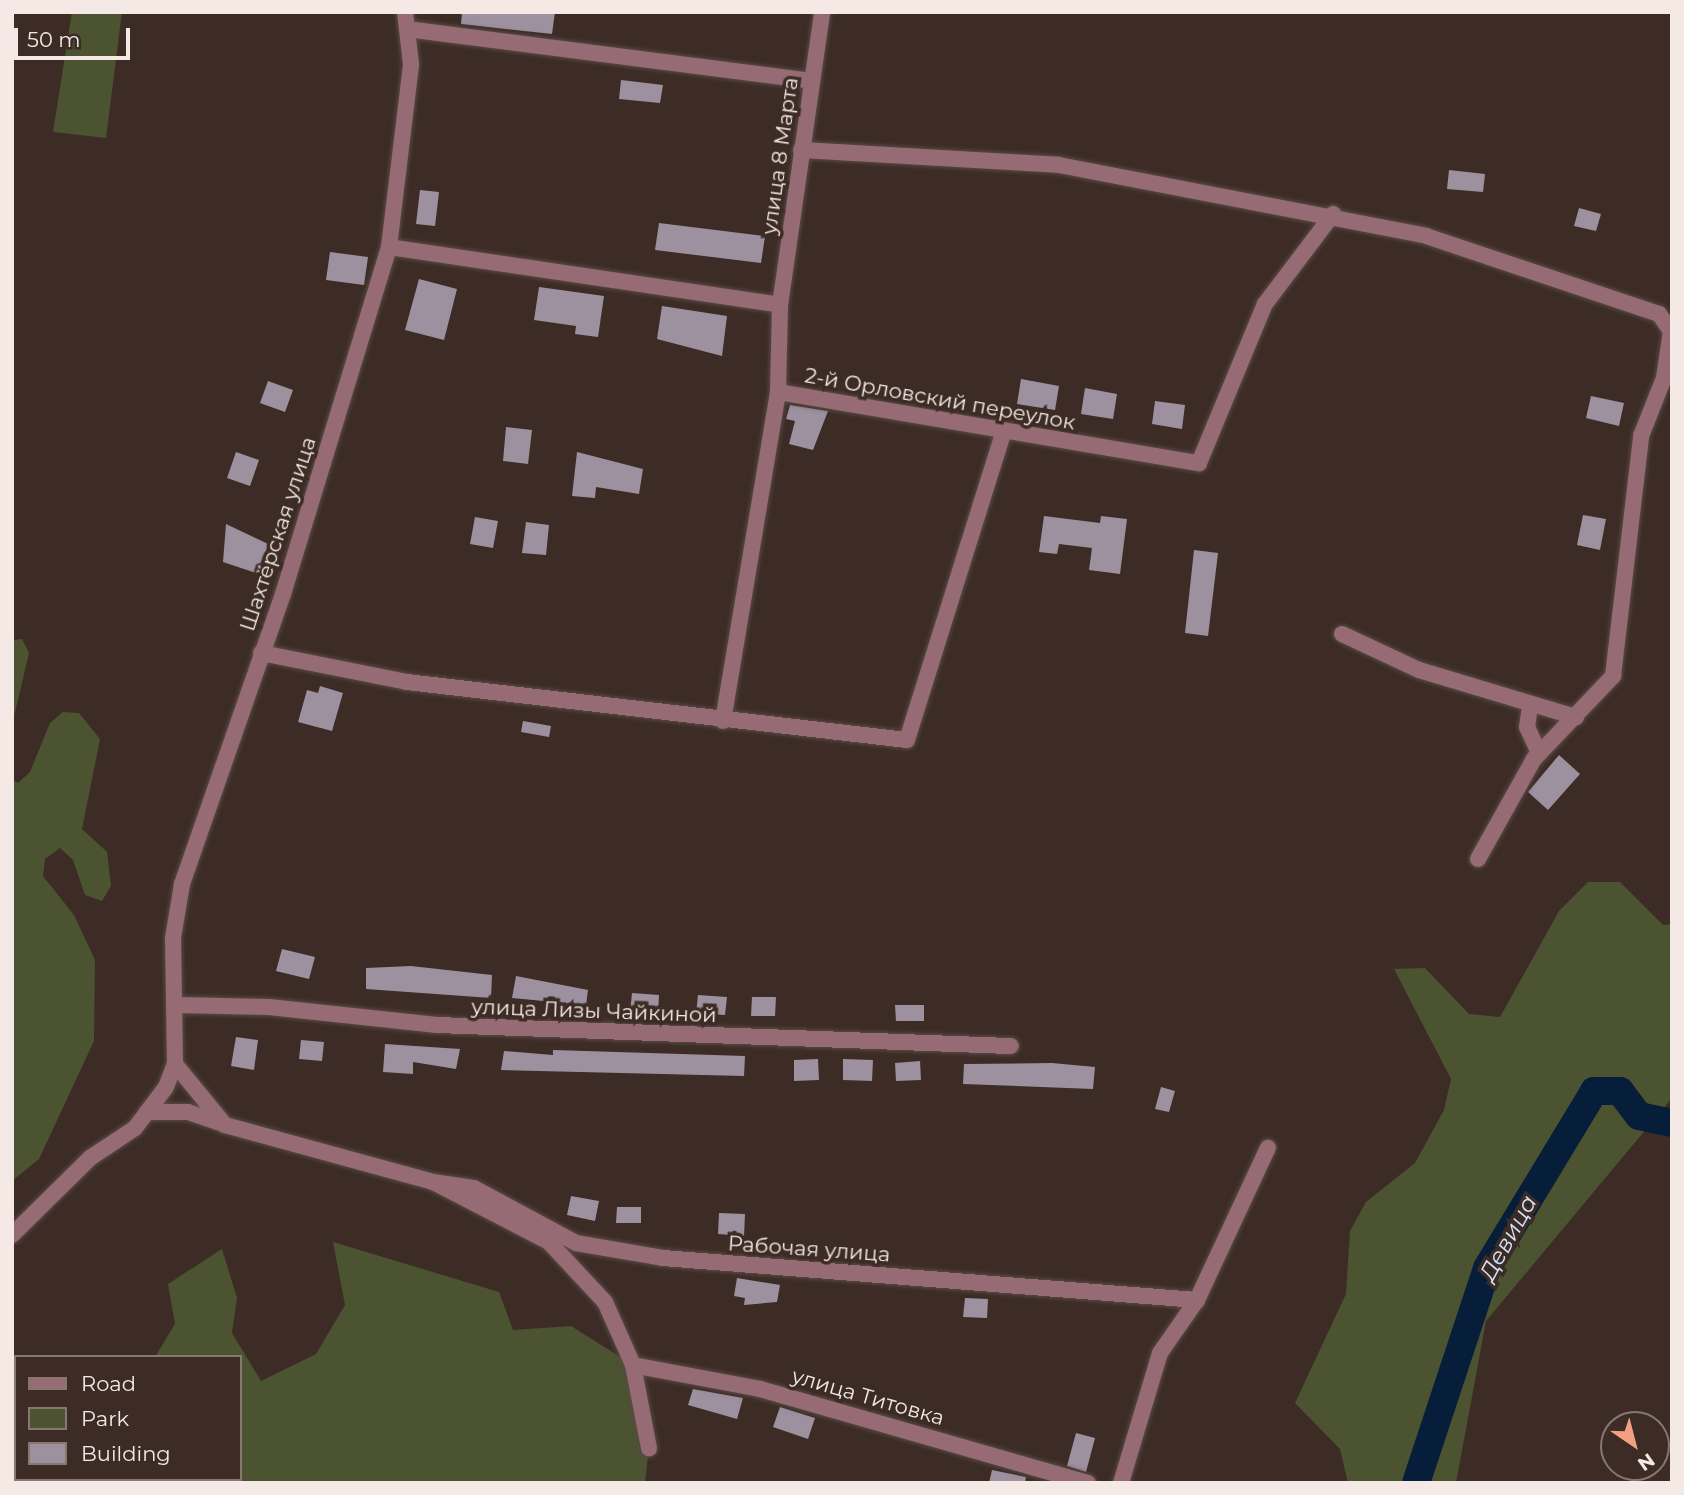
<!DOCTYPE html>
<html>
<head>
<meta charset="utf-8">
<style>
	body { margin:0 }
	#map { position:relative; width:1684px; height:1495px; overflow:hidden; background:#3c2c25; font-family:Montserrat,sans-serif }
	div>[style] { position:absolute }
	.green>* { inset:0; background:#4b5331 }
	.river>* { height:28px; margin:-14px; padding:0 14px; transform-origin:14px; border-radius:14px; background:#071e3b }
	.building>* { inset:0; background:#9d91a0 }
	.roads { filter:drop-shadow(0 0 2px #594a44) drop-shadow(0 0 2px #594a44) }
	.minor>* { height:16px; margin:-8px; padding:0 8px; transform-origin:8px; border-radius:8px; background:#966b73 }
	span { translate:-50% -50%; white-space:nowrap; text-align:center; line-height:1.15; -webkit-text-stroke:7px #3c2c25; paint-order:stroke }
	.street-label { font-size:21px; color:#f4e9e4 }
	.water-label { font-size:23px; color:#d2e3fb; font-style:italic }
	.frame { position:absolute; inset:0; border:14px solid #f4e9e4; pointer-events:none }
	.legend { position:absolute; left:14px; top:1355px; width:228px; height:126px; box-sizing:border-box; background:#3c2c25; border:2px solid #867871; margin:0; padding:9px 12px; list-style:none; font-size:21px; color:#f4e9e4 }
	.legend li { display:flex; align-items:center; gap:14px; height:35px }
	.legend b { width:35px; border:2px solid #867871 }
	.north { position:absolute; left:1600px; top:1411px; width:70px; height:70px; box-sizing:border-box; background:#3c2c25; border:2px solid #867871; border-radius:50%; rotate:145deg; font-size:19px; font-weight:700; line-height:28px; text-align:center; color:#f4e9e4 }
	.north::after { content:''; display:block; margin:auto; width:24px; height:32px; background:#f3a082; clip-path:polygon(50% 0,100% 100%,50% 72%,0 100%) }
	.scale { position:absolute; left:14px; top:28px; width:116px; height:32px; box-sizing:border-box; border:4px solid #f4e9e4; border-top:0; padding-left:9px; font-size:21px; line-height:24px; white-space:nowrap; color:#f4e9e4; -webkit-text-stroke:5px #3c2c25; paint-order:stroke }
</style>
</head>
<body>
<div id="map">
	<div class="green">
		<i style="clip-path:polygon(72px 12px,122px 12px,106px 138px,53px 132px)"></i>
		<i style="clip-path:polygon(22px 639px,29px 653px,12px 725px,12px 640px)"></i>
		<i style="clip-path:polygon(63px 712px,79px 713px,100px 739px,82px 829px,107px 852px,111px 886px,102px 901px,85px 895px,73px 860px,60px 848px,45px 859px,43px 876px,74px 915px,95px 960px,94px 1041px,39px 1159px,12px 1181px,12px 779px,18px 783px,30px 772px,50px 723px)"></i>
		<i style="clip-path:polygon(1588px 882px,1620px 882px,1663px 925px,1672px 924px,1672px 1098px,1486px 1321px,1456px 1483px,1348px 1483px,1340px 1449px,1295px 1403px,1346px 1294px,1350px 1231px,1366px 1202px,1415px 1163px,1444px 1110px,1451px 1079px,1394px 969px,1425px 968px,1469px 1014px,1500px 1017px,1559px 911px)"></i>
		<i style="clip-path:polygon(333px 1242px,499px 1292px,513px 1330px,571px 1326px,633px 1365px,649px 1448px,645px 1483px,126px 1483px,240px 1479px,240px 1357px,155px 1357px,175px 1324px,168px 1284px,222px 1249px,237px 1298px,232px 1333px,261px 1381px,316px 1354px,345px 1305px)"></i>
	</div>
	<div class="river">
		<i style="left:1416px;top:1483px;width:226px;rotate:-71.7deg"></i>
		<i style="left:1487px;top:1268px;width:207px;rotate:-58.8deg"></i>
		<i style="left:1594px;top:1091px;width:26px"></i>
		<i style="left:1620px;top:1091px;width:31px;rotate:53deg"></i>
		<i style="left:1639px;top:1116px;width:34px;rotate:12deg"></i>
	</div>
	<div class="building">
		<i style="clip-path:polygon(462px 12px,555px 12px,552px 34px,461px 24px)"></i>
		<i style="clip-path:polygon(621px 80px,663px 85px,660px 103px,619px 99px)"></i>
		<i style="clip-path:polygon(1449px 170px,1485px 174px,1483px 192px,1447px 189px)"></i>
		<i style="clip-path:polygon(420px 190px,439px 192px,435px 226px,416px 224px)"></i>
		<i style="clip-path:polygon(1579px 208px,1601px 214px,1596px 231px,1574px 226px)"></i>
		<i style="clip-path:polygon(659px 223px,765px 236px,761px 263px,655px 250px)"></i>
		<i style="clip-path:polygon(330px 252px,368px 257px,364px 285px,326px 280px)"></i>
		<i style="clip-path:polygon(419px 279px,457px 289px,444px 340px,405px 330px)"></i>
		<i style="clip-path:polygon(539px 287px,604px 296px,598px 337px,575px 334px,576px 326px,534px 320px)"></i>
		<i style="clip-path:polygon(662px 306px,727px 316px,722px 356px,657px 339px)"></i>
		<i style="clip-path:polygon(1021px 379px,1059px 386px,1055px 410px,1017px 404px)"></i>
		<i style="clip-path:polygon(268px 381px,293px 390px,285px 412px,260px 403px)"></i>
		<i style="clip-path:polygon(1085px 388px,1117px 394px,1113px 419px,1081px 414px)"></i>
		<i style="clip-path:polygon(1591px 396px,1624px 403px,1619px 426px,1586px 418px)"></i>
		<i style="clip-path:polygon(1155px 401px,1185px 405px,1182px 429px,1152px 424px)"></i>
		<i style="clip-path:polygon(790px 405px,828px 411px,813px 450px,789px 444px,795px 421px,786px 419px)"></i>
		<i style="clip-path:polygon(506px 427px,532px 430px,528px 464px,503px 461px)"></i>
		<i style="clip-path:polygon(236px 452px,259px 460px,250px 486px,227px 478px)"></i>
		<i style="clip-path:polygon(577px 452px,643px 469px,639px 494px,596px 487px,595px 498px,572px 496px)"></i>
		<i style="clip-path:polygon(1583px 515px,1606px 519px,1600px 550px,1577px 545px)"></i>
		<i style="clip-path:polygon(1044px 516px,1100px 523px,1101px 516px,1127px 519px,1120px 574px,1089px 570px,1092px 548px,1059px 544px,1057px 554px,1039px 552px)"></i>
		<i style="clip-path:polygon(475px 517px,498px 521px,493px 548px,470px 544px)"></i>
		<i style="clip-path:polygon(526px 522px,549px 525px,546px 555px,522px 553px)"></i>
		<i style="clip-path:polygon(226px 524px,268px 544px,259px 574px,223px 562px)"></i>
		<i style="clip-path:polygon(1194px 550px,1218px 553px,1208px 636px,1185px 633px)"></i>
		<i style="clip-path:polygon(320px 686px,343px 693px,332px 731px,298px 722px,307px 690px,318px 693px)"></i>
		<i style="clip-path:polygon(523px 721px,551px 726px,549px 737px,521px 732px)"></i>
		<i style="clip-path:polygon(1559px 755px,1580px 774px,1548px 810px,1528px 792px)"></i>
		<i style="clip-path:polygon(282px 949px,315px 957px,309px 979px,276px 971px)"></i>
		<i style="clip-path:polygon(411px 966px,492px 975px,491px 998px,366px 989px,366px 968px)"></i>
		<i style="clip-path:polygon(516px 976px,588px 990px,586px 1005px,512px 998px)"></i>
		<i style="clip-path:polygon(632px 993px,659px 995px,658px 1014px,630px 1013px)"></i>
		<i style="clip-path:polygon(698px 995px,727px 997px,725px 1015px,696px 1013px)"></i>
		<i style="clip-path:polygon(752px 997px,776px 997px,775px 1016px,751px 1016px)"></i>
		<i style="clip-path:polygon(895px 1005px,924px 1005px,924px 1021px,896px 1021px)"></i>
		<i style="clip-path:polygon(236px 1037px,258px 1040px,254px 1070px,231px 1066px)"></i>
		<i style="clip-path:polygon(301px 1040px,324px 1042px,322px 1061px,299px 1059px)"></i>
		<i style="clip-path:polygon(385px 1044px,460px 1049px,456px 1069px,413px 1062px,413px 1074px,383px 1072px)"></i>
		<i style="clip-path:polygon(553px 1050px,745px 1056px,744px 1076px,501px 1070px,504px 1051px,553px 1055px)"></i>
		<i style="clip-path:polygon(818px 1059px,819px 1080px,794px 1081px,794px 1060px)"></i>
		<i style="clip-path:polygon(843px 1059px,873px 1060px,872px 1081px,843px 1080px)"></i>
		<i style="clip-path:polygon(920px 1061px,921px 1080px,896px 1081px,895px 1063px)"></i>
		<i style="clip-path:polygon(1052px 1063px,1095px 1067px,1093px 1089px,963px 1084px,964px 1064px)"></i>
		<i style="clip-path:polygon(1161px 1087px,1175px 1091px,1169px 1112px,1155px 1109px)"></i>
		<i style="clip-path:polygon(571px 1196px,599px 1201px,595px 1221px,567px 1215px)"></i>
		<i style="clip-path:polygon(617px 1207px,641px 1207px,641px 1223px,616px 1223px)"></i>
		<i style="clip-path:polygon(719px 1213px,745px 1214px,744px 1236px,718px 1234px)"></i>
		<i style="clip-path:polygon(737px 1278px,780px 1285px,777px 1302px,744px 1305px,745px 1298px,734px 1296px)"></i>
		<i style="clip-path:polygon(965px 1298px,988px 1299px,987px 1318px,963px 1317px)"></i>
		<i style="clip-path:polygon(693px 1389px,743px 1398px,737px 1419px,688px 1405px)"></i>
		<i style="clip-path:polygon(780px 1407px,815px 1418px,808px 1439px,773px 1427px)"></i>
		<i style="clip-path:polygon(1076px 1433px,1095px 1438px,1086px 1472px,1067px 1466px)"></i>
		<i style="clip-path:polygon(992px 1470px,1026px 1477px,1025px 1483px,989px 1483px)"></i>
	</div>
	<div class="roads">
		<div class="minor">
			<i style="left:407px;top:29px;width:408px;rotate:7.3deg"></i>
			<i style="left:801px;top:150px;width:258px;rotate:3.3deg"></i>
			<i style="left:1059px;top:165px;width:374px;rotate:10.9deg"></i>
			<i style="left:1426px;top:236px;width:246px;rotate:18.5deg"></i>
			<i style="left:1659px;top:314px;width:21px;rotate:55deg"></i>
			<i style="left:1671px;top:331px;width:48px;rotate:98.5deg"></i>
			<i style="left:389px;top:247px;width:395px;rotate:8.4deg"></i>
			<i style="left:780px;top:305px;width:87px;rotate:91.3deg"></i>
			<i style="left:778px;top:392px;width:427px;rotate:9.6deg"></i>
			<i style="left:1199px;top:463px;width:172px;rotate:-67.5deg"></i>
			<i style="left:1265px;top:304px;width:113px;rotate:-52.9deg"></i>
			<i style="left:780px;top:305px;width:296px;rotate:-81.8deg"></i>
			<i style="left:1342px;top:634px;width:85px;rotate:25.1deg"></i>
			<i style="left:1419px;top:670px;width:164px;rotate:16.7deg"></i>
			<i style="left:261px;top:653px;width:149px;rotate:11.2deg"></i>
			<i style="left:407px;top:682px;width:503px;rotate:6.62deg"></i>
			<i style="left:907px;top:740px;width:324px;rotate:-72.6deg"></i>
			<i style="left:1530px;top:706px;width:21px;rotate:98deg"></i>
			<i style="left:1527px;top:727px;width:29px;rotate:65deg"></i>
			<i style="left:723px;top:721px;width:334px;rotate:-80.5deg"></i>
			<i style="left:1478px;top:859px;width:115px;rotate:-60.8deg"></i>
			<i style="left:1534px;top:759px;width:115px;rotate:-46.4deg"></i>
			<i style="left:1613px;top:676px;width:242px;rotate:-83.3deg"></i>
			<i style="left:1641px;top:436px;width:62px;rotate:-68.4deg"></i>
			<i style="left:1664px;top:378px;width:9px;rotate:-21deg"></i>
			<i style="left:175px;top:1005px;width:94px;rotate:1.2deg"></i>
			<i style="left:269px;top:1007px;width:169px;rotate:6.1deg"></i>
			<i style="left:437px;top:1025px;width:574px;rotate:2.1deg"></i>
			<i style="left:175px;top:1064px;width:79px;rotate:50.7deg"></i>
			<i style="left:225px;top:1125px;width:216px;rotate:15.3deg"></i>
			<i style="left:433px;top:1182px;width:131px;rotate:27.3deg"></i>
			<i style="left:549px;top:1242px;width:82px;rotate:47deg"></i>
			<i style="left:605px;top:1302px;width:69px;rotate:66deg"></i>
			<i style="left:633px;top:1365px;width:85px;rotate:79.1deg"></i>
			<i style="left:147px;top:1112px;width:41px"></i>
			<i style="left:188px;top:1112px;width:37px;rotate:19deg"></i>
			<i style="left:433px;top:1182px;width:41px;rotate:8.3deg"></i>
			<i style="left:474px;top:1188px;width:116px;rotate:28.3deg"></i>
			<i style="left:576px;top:1243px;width:88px;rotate:9.8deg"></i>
			<i style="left:663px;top:1258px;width:536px;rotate:4.5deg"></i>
			<i style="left:12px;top:1235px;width:110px;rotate:-44.6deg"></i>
			<i style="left:90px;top:1158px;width:54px;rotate:-33.7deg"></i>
			<i style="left:135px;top:1128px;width:51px;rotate:-52.9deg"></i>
			<i style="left:166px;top:1087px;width:25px;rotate:-69deg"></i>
			<i style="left:175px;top:1064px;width:126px;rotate:-90.9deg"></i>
			<i style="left:173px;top:938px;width:55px;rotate:-80.5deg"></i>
			<i style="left:182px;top:884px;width:307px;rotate:-70.8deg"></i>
			<i style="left:283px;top:594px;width:363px;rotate:-73deg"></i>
			<i style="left:389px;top:247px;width:184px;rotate:-83.1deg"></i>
			<i style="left:411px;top:64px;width:52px;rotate:-96.6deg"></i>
			<i style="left:633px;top:1365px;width:129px;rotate:10.7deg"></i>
			<i style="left:760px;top:1389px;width:341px;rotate:16deg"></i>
			<i style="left:1121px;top:1483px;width:136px;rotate:-73.3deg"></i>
			<i style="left:1160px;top:1353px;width:65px;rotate:-55.1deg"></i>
			<i style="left:1197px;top:1300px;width:168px;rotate:-65deg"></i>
		</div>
	</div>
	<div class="street-label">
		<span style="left:780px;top:156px;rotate:-82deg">улица 8 Марта</span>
		<span style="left:940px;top:399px;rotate:10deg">2-й Орловский переулок</span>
		<span style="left:278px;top:534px;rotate:-72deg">Шахтёрская улица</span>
		<span style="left:594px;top:1011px;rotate:2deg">улица Лизы Чайкиной</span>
		<span style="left:809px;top:1249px;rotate:4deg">Рабочая улица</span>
		<span style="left:868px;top:1397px;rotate:16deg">улица Титовка</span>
	</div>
	<div class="water-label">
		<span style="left:1508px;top:1238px;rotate:-61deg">Девица</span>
	</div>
	<div class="frame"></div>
	<ul class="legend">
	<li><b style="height:9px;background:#966b73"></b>Road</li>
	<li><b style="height:19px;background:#4b5331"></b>Park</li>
	<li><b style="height:19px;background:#9d91a0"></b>Building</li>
	</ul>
	<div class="north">N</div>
	<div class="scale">50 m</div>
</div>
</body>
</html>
